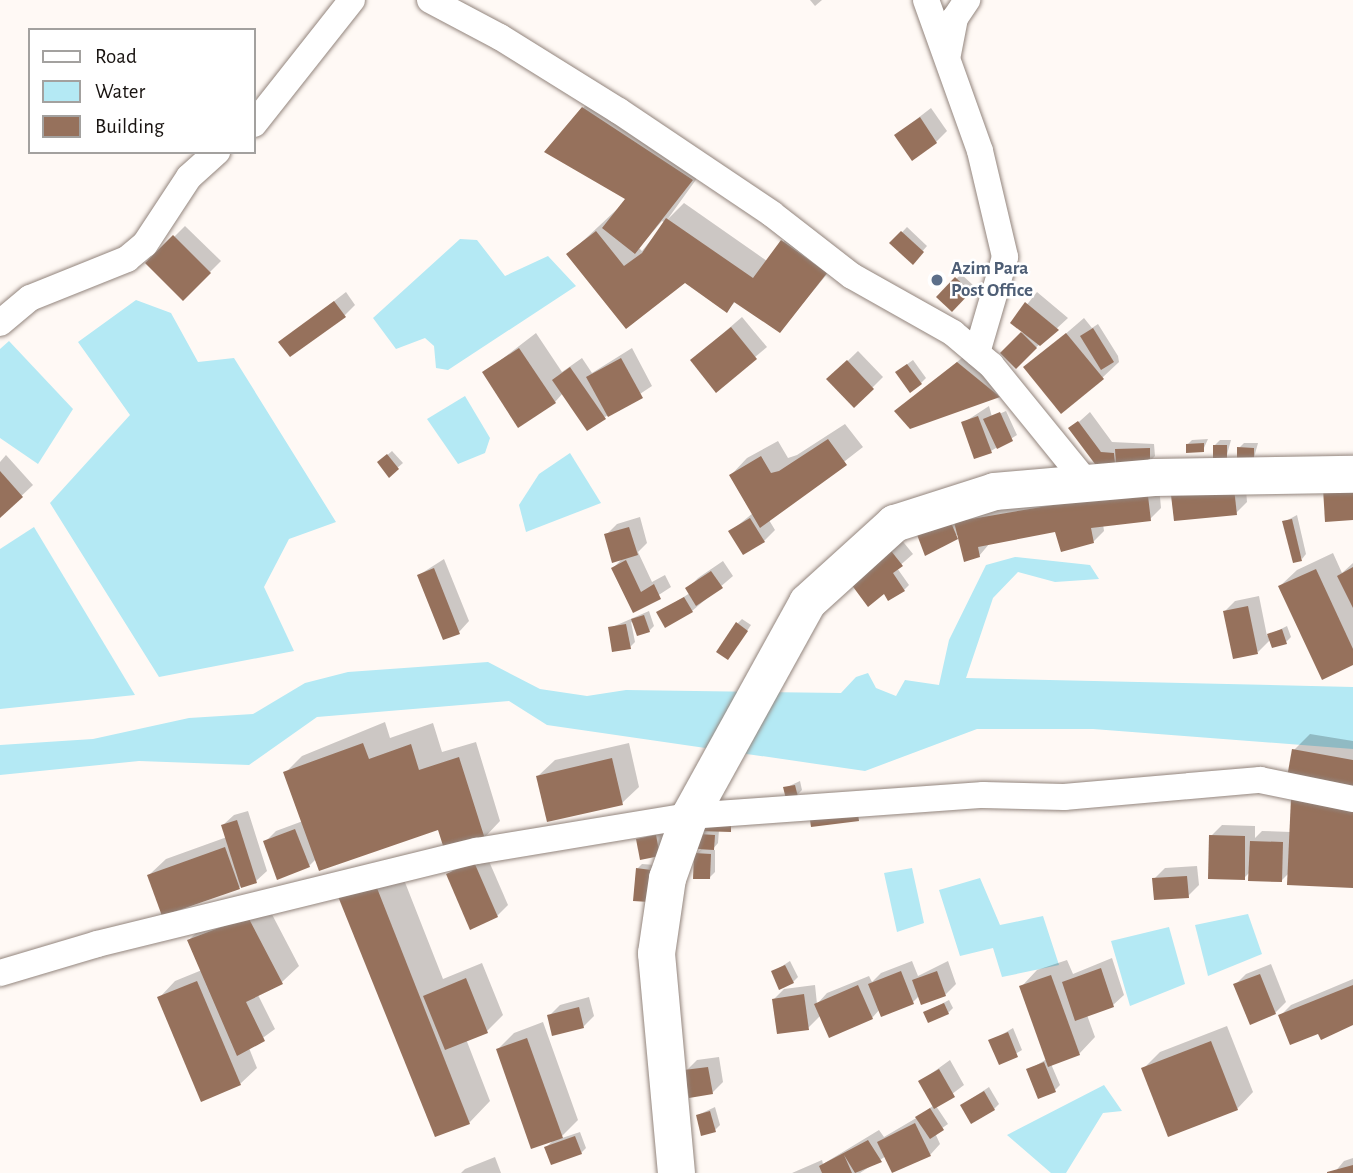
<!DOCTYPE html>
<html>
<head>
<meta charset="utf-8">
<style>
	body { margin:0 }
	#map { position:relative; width:1353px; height:1173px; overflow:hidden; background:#fff9f5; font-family:"Alegreya Sans",sans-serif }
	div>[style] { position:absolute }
	.water>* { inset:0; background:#b4e9f4 }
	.shadow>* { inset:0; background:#0003 }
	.building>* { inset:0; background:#96715c }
	.roads { filter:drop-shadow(0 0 2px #93857d) drop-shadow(0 0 2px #93857d) }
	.minor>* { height:26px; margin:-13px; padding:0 13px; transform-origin:13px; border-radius:13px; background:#fff }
	.secondary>* { height:37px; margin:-18.5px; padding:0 18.5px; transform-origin:18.5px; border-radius:18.5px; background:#fff }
	.dots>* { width:19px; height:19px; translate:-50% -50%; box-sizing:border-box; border:4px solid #fff; border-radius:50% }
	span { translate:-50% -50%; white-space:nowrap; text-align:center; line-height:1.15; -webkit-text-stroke:5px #fff; paint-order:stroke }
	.service-label { font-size:19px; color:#4e5e75; font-weight:700 }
	.left { translate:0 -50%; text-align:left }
	.legend { position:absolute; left:28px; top:28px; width:228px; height:126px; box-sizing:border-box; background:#fff; border:2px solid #a3a19f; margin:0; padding:9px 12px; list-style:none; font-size:21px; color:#181310 }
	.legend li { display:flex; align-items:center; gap:14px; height:35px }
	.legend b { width:35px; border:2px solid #a3a19f }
</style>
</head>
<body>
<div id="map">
	<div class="water">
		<i style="clip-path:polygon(460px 239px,477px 240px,505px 276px,548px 256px,576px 286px,448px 370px,436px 368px,434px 346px,425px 338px,396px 349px,373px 318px)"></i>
		<i style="clip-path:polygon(136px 300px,171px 313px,198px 362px,234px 358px,336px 522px,289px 539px,264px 587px,294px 651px,159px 677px,50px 503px,130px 415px,78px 342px)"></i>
		<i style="clip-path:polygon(9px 341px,73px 409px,38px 464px,0 438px,0 349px)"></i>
		<i style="clip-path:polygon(465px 396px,490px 438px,485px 453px,458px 464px,427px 419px)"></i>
		<i style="clip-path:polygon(570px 453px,601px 503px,526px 532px,519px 505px,539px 474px)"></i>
		<i style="clip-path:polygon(34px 527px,135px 695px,0 709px,0 549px)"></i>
		<i style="clip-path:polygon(1015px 557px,1090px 565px,1099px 579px,1055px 582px,1018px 572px,993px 598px,966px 678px,1353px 687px,1353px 749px,1093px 729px,977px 729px,865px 771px,547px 725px,509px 701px,317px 717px,249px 765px,139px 761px,0 775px,0 745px,93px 739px,189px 718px,253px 714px,305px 683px,348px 672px,488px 662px,540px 689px,587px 696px,626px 690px,841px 693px,856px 677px,868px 673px,876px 688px,896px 696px,905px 680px,939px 685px,949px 640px,986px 565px)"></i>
		<i style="clip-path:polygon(912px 868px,924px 923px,897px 932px,884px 873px)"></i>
		<i style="clip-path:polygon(980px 878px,1000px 925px,1043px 916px,1059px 965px,1002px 977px,993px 948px,960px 956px,939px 890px)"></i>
		<i style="clip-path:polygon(1248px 914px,1262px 954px,1208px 976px,1195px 925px)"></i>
		<i style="clip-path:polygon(1169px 927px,1185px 984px,1130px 1006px,1111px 941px)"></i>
		<i style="clip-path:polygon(1104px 1085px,1122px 1111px,1103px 1113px,1066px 1173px,1051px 1173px,1007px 1135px)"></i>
	</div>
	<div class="shadow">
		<i style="clip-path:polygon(810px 0,822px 0,815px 6px)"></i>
		<i style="clip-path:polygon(evenodd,594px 97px,708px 163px,667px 220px,684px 203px,767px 261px,798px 225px,842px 256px,780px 331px,736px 301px,727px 310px,685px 281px,569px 254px,628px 199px,583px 108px,594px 97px,662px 221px,665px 223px,642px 251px,639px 248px,662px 221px)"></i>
		<i style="clip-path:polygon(931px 108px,947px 131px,936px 142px,896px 135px)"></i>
		<i style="clip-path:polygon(185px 226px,221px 261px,183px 299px,148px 263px)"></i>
		<i style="clip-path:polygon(907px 227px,927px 246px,913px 262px,892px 243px)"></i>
		<i style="clip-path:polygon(961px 274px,974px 286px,952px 310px,939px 297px)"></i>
		<i style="clip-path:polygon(346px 292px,355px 305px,345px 315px,281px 342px)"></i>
		<i style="clip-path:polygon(1037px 292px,1068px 318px,1016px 366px,1003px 353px,1024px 331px,1013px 322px)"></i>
		<i style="clip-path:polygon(742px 317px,767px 347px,716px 390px,692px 360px)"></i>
		<i style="clip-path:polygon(1084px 318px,1092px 328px,1098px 324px,1118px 356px,1119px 362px,1102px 378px,1026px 368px)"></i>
		<i style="clip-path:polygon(536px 333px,562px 372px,582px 358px,592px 373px,632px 348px,652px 386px,605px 417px,563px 393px,555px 402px,484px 373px)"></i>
		<i style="clip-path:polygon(975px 347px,999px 395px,911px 427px,897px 412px)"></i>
		<i style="clip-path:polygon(858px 351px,883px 377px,854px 406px,829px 379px)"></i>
		<i style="clip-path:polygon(913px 360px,926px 378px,921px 383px,902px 368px)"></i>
		<i style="clip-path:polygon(989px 406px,992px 417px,1006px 411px,1017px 435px,991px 451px,963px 423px)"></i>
		<i style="clip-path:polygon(1090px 412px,1112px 442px,1154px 444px,1155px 456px,1150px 461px,1114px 462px,1071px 429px)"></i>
		<i style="clip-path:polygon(845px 424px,863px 447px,769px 520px,775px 530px,764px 541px,731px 531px,753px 513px,731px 475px,747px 458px,778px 441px,788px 458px,797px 455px)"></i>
		<i style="clip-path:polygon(1208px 439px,1203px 450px,1187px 445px,1192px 440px)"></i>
		<i style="clip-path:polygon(1220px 440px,1231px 440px,1226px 458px,1215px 445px)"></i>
		<i style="clip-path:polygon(1244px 443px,1258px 443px,1253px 461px,1239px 448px)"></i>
		<i style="clip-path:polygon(392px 451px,403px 463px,389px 475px,384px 458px)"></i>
		<i style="clip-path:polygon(6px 455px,33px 485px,0 516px,0 462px)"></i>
		<i style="clip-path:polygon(1245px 478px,1247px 502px,1236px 513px,1175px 519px)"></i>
		<i style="clip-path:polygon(1159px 486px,1161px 508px,1150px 519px,1103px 524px,1104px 531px,1094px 541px,1057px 530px,990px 543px,979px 556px,959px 535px,919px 533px,997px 510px,1003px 504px)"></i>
		<i style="clip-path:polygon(1297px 515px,1306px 554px,1302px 559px,1284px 522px)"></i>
		<i style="clip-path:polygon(640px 517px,647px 543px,638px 552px,652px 582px,665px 575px,671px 587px,634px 611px,613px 568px,624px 557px,606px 535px,617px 524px)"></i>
		<i style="clip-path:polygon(900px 538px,913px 554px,897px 568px,909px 585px,904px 590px,889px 599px,884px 592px,850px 580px)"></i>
		<i style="clip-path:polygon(1333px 553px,1342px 573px,1353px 563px,1353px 663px,1280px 586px,1297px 570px)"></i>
		<i style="clip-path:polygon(444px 559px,469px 621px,459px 632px,419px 575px)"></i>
		<i style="clip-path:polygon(723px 561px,733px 576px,692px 611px,658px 613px,690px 593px,687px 589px,698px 578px)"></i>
		<i style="clip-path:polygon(1259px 596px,1267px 636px,1287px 626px,1291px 637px,1286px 642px,1271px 639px,1258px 652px,1225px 611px,1235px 601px)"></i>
		<i style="clip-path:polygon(649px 611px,654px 626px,649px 631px,631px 622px,635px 642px,630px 647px,610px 628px)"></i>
		<i style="clip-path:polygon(742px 619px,751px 625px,732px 653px,737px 624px)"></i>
		<i style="clip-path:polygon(385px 722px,390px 738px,433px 723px,442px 752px,476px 742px,500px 821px,484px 838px,439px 826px,317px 858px,309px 866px,265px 842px,276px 831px,303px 821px,285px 773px,302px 756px)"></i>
		<i style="clip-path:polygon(1310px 734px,1353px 741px,1353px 887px,1289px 873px,1281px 881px,1251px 871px,1244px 878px,1211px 836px,1222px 825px,1255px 826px,1255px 838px,1262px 831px,1291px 832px,1294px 750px)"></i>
		<i style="clip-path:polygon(629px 743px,639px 787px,622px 803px,538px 776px,555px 760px)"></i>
		<i style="clip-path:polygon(800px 781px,802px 790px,797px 795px,785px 788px)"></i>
		<i style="clip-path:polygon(248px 811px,267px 871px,256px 881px,239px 887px,149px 875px,166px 859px,227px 837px,223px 825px,234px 815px)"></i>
		<i style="clip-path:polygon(702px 819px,735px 825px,719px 830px,718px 843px,712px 850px,715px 850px,715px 872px,710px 877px,696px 854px,702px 848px)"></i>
		<i style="clip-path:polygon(661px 831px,664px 850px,659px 855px,638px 840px)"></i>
		<i style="clip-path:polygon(485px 852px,508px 905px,497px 916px,448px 875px,459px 864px)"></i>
		<i style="clip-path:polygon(397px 862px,443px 979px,482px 963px,503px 1015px,487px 1031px,466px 1039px,490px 1101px,469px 1123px,339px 895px)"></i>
		<i style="clip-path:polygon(642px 864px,655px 865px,653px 895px,637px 869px)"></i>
		<i style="clip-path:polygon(1197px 866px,1199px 885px,1188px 896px,1154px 879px,1165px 868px)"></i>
		<i style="clip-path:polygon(265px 901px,299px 966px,282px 982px,258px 995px,275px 1029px,249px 1048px,257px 1068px,240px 1084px,159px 998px,175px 981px,202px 970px,189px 940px,205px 924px)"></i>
		<i style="clip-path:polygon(1112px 958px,1124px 995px,1113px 1005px,1087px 1015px,1095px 1037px,1079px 1054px,1051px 1064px,1060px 1085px,1055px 1090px,1028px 1070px,1047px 1059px,1021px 987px,1037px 970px,1067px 960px,1073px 974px)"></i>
		<i style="clip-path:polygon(790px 961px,798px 977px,793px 982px,773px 972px)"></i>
		<i style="clip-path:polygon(912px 961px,918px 976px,948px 961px,956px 984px,945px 995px,919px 996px,913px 1002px,880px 1009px,872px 1018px,821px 1015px,808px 1028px,773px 1000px,784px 989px,815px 985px,817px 1004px,827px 993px,869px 976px,872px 982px,881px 973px)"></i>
		<i style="clip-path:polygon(1271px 964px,1286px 1002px,1275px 1013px,1235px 985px,1246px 974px)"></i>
		<i style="clip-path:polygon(1353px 979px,1353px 1024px,1319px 1031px,1280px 1016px,1291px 1005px)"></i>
		<i style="clip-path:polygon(589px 997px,594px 1016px,583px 1027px,549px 1016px,560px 1005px)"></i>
		<i style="clip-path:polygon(949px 1000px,953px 1008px,948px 1013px,926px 1012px)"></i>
		<i style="clip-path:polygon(543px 1022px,578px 1120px,559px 1139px,580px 1132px,586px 1148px,581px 1153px,546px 1147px,554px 1140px,498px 1049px,514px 1033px)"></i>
		<i style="clip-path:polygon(1227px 1026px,1253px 1092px,1237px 1109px,1143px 1069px,1160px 1052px)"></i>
		<i style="clip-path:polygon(1013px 1028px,1022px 1050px,1000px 1063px,991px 1041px)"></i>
		<i style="clip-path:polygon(719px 1057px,723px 1082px,712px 1093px,686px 1071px,697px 1060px)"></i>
		<i style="clip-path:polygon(950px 1060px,964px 1085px,936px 1106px,948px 1124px,935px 1133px,940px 1144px,930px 1155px,886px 1156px,860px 1173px,792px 1173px,822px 1160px,823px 1164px,879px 1130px,884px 1137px,918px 1117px,934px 1105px,921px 1081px)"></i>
		<i style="clip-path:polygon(989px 1087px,999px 1104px,994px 1109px,962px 1105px)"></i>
		<i style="clip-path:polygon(715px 1107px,720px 1125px,715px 1130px,698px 1115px)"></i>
		<i style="clip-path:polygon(495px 1157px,501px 1173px,461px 1173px,465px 1169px)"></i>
		<i style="clip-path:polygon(1353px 1158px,1353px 1173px,1334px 1173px,1344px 1161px)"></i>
	</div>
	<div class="building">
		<i style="clip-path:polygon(582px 107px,693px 180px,635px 254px,602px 228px,625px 199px,544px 152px)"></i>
		<i style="clip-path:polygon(920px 117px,937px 143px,912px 161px,894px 135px)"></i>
		<i style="clip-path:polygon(666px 218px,753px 278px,781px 240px,827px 273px,780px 333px,734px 302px,727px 313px,685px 283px,626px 329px,566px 254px,596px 231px,624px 266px,642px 253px)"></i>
		<i style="clip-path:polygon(901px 231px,924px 252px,913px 265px,889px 243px)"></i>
		<i style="clip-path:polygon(173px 235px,211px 273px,183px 301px,145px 263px)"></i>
		<i style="clip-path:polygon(955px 277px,971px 292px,952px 312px,936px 297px)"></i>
		<i style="clip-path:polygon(334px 301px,346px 317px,290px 357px,278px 342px)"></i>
		<i style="clip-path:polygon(1025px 302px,1059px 330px,1040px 346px,1010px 323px)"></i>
		<i style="clip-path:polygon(731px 327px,757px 359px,716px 393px,690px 360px)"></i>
		<i style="clip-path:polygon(1093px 328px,1114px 362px,1101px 370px,1080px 336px)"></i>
		<i style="clip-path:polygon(1021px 332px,1037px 348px,1016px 369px,1000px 353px)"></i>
		<i style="clip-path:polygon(1066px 333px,1104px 379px,1061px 414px,1023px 367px)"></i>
		<i style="clip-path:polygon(519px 348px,556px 403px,518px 428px,482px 372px)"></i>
		<i style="clip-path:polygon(621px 358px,643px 398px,608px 417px,586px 377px)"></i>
		<i style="clip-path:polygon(847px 360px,874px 389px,854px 408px,826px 379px)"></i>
		<i style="clip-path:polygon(957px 362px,1000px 397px,910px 429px,894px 411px)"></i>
		<i style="clip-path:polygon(907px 364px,922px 384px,910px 393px,895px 372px)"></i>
		<i style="clip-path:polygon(570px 367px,606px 419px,587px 431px,552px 380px)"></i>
		<i style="clip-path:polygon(1000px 412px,1013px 441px,997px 449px,983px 419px)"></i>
		<i style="clip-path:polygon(978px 416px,992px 453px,974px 459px,961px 422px)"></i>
		<i style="clip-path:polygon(1078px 421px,1101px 452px,1114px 453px,1115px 464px,1095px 464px,1068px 428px)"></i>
		<i style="clip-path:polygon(828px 439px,847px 465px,760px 528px,729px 475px,761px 456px,771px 473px,779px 471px)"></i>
		<i style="clip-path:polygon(1204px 443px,1204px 452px,1186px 453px,1186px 444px)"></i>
		<i style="clip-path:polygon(1213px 445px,1227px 445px,1227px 460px,1213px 460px)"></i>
		<i style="clip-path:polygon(1237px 447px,1254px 448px,1254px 463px,1237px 462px)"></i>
		<i style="clip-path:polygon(1150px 448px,1150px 462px,1116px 464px,1115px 449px)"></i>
		<i style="clip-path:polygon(387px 454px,399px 469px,389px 478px,377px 462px)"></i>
		<i style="clip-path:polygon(0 471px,23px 497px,0 518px)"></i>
		<i style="clip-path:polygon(1353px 486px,1353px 520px,1325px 522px,1323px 488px)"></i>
		<i style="clip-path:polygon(1234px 488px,1237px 515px,1174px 521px,1171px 495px)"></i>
		<i style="clip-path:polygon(1148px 496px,1151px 521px,1091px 528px,1094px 543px,1061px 552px,1055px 532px,978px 547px,980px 557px,964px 562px,954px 522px,1094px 498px)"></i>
		<i style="clip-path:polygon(750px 518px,765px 542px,743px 555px,728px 531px)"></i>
		<i style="clip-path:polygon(949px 518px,958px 539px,925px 556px,916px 532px)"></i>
		<i style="clip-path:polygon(1292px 519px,1302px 561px,1293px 563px,1282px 521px)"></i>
		<i style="clip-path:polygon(629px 527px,638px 555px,612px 563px,604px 534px)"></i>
		<i style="clip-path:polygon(888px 547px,903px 566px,893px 573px,905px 591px,888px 601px,884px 594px,868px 607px,848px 580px)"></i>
		<i style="clip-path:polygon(626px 560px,641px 592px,654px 584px,661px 599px,633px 613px,611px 568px)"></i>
		<i style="clip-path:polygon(1353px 567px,1353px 608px,1337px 576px)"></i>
		<i style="clip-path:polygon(434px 568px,460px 634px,443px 640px,417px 575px)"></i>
		<i style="clip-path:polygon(1316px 569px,1353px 649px,1353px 665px,1322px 680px,1278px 586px)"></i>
		<i style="clip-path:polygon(711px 571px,723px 588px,696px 606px,685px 588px)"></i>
		<i style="clip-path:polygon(684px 597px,693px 612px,665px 628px,656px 612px)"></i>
		<i style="clip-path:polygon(1248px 606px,1258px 654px,1233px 659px,1223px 611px)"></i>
		<i style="clip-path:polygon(644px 615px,650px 632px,637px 636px,631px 619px)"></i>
		<i style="clip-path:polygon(736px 622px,748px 631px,728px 660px,716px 652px)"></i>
		<i style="clip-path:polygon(626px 624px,631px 649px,612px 652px,608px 627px)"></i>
		<i style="clip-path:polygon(1282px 629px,1287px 644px,1272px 648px,1267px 634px)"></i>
		<i style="clip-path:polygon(363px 743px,369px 759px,411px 744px,419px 770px,459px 757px,485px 839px,445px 852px,438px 830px,319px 871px,283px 772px)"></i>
		<i style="clip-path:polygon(1292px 749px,1353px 760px,1353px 795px,1286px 783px)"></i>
		<i style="clip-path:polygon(612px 758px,623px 805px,547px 822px,536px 776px)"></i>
		<i style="clip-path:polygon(795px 785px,798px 797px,786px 799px,783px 787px)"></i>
		<i style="clip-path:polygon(1291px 798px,1353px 808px,1353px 888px,1287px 885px)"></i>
		<i style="clip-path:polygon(857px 807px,859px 821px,811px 827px,809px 813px)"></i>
		<i style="clip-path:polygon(701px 818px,731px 819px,731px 832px,701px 831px)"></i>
		<i style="clip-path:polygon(237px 820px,257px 883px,241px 888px,221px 825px)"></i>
		<i style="clip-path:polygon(295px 829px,310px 867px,277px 880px,263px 841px)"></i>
		<i style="clip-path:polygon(698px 834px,715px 835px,714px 850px,697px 849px)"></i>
		<i style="clip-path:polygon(656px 835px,660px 856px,640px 860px,636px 839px)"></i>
		<i style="clip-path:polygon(1209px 835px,1245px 836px,1245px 880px,1208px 879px)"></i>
		<i style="clip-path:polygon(1250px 841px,1283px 842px,1282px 882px,1248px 881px)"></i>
		<i style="clip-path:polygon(225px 847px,240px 889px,162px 916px,147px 875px)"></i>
		<i style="clip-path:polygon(694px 853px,711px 854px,710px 879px,693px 879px)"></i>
		<i style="clip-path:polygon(474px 862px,498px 917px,470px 930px,446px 874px)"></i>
		<i style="clip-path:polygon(636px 868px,651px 870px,649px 902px,633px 901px)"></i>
		<i style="clip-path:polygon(1187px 876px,1189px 898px,1154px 900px,1152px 878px)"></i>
		<i style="clip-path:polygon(375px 883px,470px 1124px,435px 1137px,337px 894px)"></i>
		<i style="clip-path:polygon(248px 917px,283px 984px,246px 1002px,265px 1041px,237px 1056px,187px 940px)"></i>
		<i style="clip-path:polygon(785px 965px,794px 983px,779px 990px,771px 971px)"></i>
		<i style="clip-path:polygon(1101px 968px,1114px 1007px,1075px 1021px,1062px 982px)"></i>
		<i style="clip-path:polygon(901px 971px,914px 1004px,881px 1017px,868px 984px)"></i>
		<i style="clip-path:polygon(937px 971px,946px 996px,921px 1005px,912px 980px)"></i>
		<i style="clip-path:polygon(1260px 974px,1276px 1014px,1250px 1025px,1233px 984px)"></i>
		<i style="clip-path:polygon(1051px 975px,1080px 1055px,1048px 1067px,1019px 986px)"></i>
		<i style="clip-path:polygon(466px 978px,488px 1033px,445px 1050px,423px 996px)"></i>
		<i style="clip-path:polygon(197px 981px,241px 1085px,201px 1102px,157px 997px)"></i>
		<i style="clip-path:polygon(858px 985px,873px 1019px,829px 1038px,814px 1004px)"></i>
		<i style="clip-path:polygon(1353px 985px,1353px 1025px,1321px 1040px,1318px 1034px,1290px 1045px,1278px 1015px)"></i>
		<i style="clip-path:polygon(804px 994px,809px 1030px,777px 1034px,772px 999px)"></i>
		<i style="clip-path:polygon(944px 1003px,949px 1014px,928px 1023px,923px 1012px)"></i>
		<i style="clip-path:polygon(579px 1007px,584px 1028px,552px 1036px,547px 1015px)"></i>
		<i style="clip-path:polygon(1008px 1032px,1018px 1057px,999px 1065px,988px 1040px)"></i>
		<i style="clip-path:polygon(527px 1038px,563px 1138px,531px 1149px,496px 1049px)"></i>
		<i style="clip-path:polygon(1211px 1041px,1238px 1110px,1168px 1137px,1141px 1068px)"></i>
		<i style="clip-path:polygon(1044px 1062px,1056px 1092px,1038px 1099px,1026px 1069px)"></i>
		<i style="clip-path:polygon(708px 1067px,713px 1094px,689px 1098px,684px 1070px)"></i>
		<i style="clip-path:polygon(939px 1069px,955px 1097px,934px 1109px,918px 1081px)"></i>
		<i style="clip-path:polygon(984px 1091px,995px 1110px,971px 1124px,960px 1105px)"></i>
		<i style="clip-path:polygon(930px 1108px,944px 1130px,930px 1139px,915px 1117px)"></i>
		<i style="clip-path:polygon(710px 1111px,716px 1132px,701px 1136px,696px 1115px)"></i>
		<i style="clip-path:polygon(915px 1123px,931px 1156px,892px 1173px,877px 1142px)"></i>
		<i style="clip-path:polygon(575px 1136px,582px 1154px,551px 1165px,544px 1147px)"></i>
		<i style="clip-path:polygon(868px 1140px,882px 1162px,855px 1173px,844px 1155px,852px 1173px,822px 1173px,819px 1166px)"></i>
		<i style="clip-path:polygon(1353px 1165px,1353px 1173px,1327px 1173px,1327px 1172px)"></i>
	</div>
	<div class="roads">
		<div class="minor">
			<i style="left:430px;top:0;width:79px;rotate:27.9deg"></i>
			<i style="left:500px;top:37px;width:140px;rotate:31.9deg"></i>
			<i style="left:619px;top:111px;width:184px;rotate:33.9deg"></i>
			<i style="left:772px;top:214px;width:101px;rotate:37.8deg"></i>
			<i style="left:852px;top:276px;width:116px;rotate:29.4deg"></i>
			<i style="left:953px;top:333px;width:50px;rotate:40.1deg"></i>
			<i style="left:991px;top:365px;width:151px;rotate:50.9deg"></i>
			<i style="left:926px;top:0;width:160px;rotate:70.3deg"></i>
			<i style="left:980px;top:151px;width:109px;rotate:76.7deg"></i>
			<i style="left:1005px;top:257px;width:100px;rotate:106.3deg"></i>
			<i style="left:948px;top:54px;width:37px;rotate:-79deg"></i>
			<i style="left:955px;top:18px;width:22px;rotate:-56deg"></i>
			<i style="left:254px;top:124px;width:158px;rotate:-51.7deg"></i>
			<i style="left:0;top:323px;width:39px;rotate:-40deg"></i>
			<i style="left:30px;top:298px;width:105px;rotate:-21.9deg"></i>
			<i style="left:127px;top:259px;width:23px;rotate:-40deg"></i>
			<i style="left:145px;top:244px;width:80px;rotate:-56.7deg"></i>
			<i style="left:189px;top:177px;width:38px;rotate:-42deg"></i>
			<i style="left:0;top:973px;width:101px;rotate:-16.6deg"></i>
			<i style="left:97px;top:944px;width:391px;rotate:-13.8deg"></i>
			<i style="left:477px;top:851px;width:215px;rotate:-9.4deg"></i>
			<i style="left:689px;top:816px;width:295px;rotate:-4.1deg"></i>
			<i style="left:983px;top:795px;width:81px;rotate:1.4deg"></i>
			<i style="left:1064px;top:797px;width:197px;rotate:-5deg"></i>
			<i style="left:1260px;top:780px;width:95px;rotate:11.5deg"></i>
		</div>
		<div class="secondary">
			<i style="left:676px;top:1173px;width:221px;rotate:-95.2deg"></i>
			<i style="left:656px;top:953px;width:76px;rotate:-81.7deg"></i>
			<i style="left:667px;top:878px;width:66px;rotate:-70.5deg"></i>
			<i style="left:689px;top:816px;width:244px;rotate:-61.1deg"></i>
			<i style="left:807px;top:602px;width:118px;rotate:-42.2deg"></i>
			<i style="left:894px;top:523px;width:105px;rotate:-17.7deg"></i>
			<i style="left:994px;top:491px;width:160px;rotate:-5deg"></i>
			<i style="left:1153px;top:477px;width:200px;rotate:-0.9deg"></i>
		</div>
	</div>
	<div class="dots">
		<i style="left:937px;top:280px;background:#5c6f8a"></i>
	</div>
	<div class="service-label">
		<span class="left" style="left:951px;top:280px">Azim Para<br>Post Office</span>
	</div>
	<ul class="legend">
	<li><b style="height:9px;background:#fff"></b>Road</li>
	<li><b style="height:19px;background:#b4e9f4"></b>Water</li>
	<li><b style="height:19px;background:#96715c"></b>Building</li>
	</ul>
</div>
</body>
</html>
